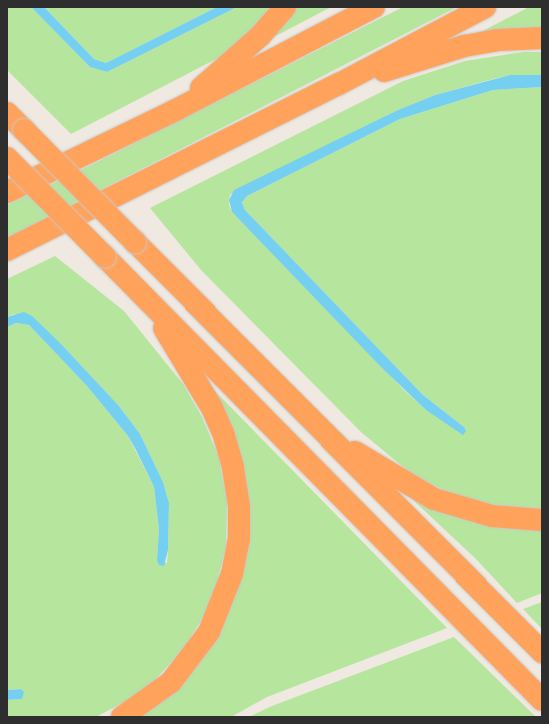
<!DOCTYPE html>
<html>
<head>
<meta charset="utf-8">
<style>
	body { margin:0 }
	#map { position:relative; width:549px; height:724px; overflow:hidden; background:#efe9e1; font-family:"Exo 2",sans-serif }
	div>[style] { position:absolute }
	.green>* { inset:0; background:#b6e59e }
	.water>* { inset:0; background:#75cff0 }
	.roads { filter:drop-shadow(0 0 1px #c9c9c9) drop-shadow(0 0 1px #c9c9c9) }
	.motorway>* { height:22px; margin:-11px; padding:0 11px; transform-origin:11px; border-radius:11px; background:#ffa35c }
	.bridges { filter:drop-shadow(0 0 1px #c9c9c9) drop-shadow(0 0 1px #c9c9c9) }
	.motorway-bridge>* { height:22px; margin:-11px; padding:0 11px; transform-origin:11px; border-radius:11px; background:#ffa35c }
	span { translate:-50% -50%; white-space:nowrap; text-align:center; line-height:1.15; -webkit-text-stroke:3px #fff; paint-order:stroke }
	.frame { position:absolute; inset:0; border:8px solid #2e2e2e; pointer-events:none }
</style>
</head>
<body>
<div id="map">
	<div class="green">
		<i style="clip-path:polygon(7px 7px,31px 7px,90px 67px,107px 72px,237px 7px,269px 7px,256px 25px,220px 57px,71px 134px,7px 70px)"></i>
		<i style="clip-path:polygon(44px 7px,217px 7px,106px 63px,94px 59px)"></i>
		<i style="clip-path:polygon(294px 7px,331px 7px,268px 40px)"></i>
		<i style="clip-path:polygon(403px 7px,457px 7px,7px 238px,7px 205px,95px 163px)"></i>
		<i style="clip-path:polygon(529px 7px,542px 7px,542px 33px,475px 35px)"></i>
		<i style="clip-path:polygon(523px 52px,542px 52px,542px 75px,510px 75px,493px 79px,435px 95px,398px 110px,230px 195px,229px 205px,232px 212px,402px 388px,426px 410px,464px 427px,423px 395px,245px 210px,242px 201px,247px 196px,400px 119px,493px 90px,542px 87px,542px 509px,486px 504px,452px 494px,422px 480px,402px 466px,361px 432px,201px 270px,150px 208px,403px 81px,465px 61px)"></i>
		<i style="clip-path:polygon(55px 256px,124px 311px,183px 384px,202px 417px,219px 458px,227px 502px,226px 547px,215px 590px,207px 611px,183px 649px,153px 682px,135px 696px,96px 717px,7px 717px,7px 700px,22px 699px,21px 689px,7px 690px,7px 327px,16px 323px,29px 325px,87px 386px,128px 436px,154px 487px,159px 529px,157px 560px,167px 563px,168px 550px,169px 503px,163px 482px,140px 434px,119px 406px,63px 346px,14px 314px,7px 317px,7px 279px)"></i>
		<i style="clip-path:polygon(212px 388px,447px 628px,267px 697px,231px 717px,136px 717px,240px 573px)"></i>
		<i style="clip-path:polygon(415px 497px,542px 526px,542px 593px,517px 603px,476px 559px,413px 500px)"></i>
		<i style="clip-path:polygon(542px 602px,542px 629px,523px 609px)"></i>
		<i style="clip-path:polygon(454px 637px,536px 717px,249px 717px,272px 706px)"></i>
	</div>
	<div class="water">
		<i style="clip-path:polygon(31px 7px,44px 7px,94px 59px,106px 63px,217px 7px,237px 7px,107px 72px,90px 67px)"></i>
		<i style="clip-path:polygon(510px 75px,542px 75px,542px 87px,493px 90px,400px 119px,247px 196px,242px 202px,245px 210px,423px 395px,464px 427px,466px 431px,463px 435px,426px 410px,382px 368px,232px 212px,229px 200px,234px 190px,398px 110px,435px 95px)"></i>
		<i style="clip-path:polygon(24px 312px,32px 316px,63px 346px,119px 406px,140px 434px,163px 482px,169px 503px,168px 550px,164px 566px,159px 565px,157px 560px,159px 529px,154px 487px,136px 450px,128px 436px,87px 386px,29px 325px,16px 323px,7px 327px,7px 317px)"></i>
		<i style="clip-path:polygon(21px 689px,24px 692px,22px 699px,7px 700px,7px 690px)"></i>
	</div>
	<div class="roads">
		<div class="motorway">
			<i style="left:384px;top:71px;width:84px;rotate:-17.4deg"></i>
			<i style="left:464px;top:46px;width:34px;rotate:-10deg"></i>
			<i style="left:497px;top:40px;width:45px;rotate:-2.5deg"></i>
			<i style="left:201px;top:88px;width:79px;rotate:-41.4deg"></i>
			<i style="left:260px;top:36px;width:38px;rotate:-49deg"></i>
			<i style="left:7px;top:113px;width:24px;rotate:45deg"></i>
			<i style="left:7px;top:192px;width:188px;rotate:-25.9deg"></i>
			<i style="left:176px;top:110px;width:223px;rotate:-27.5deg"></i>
			<i style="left:135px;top:242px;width:578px;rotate:45.21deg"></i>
			<i style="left:7px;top:250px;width:371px;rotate:-26.6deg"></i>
			<i style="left:339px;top:84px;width:165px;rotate:-27.8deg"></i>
			<i style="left:105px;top:257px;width:622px;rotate:45.39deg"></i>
			<i style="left:355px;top:452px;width:92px;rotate:30.7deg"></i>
			<i style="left:434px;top:499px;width:60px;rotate:16.3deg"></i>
			<i style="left:492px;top:516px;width:50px;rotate:4.6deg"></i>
			<i style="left:122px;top:717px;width:60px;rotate:-35.5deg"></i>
			<i style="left:171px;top:682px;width:63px;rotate:-52.8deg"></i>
			<i style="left:209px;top:632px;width:62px;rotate:-68.4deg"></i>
			<i style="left:232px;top:574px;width:36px;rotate:-79deg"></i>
			<i style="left:239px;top:539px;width:33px;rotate:-90deg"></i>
			<i style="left:239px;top:506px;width:39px;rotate:-99deg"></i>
			<i style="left:233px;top:467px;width:33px;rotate:-106deg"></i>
			<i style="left:224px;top:435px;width:30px;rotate:-114deg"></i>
			<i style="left:212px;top:408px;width:93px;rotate:-121deg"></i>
		</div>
	</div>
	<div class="bridges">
		<div class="motorway-bridge">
			<i style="left:24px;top:130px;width:158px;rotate:45.3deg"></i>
			<i style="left:7px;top:158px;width:139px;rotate:45.3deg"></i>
		</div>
	</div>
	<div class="frame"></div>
</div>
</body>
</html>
